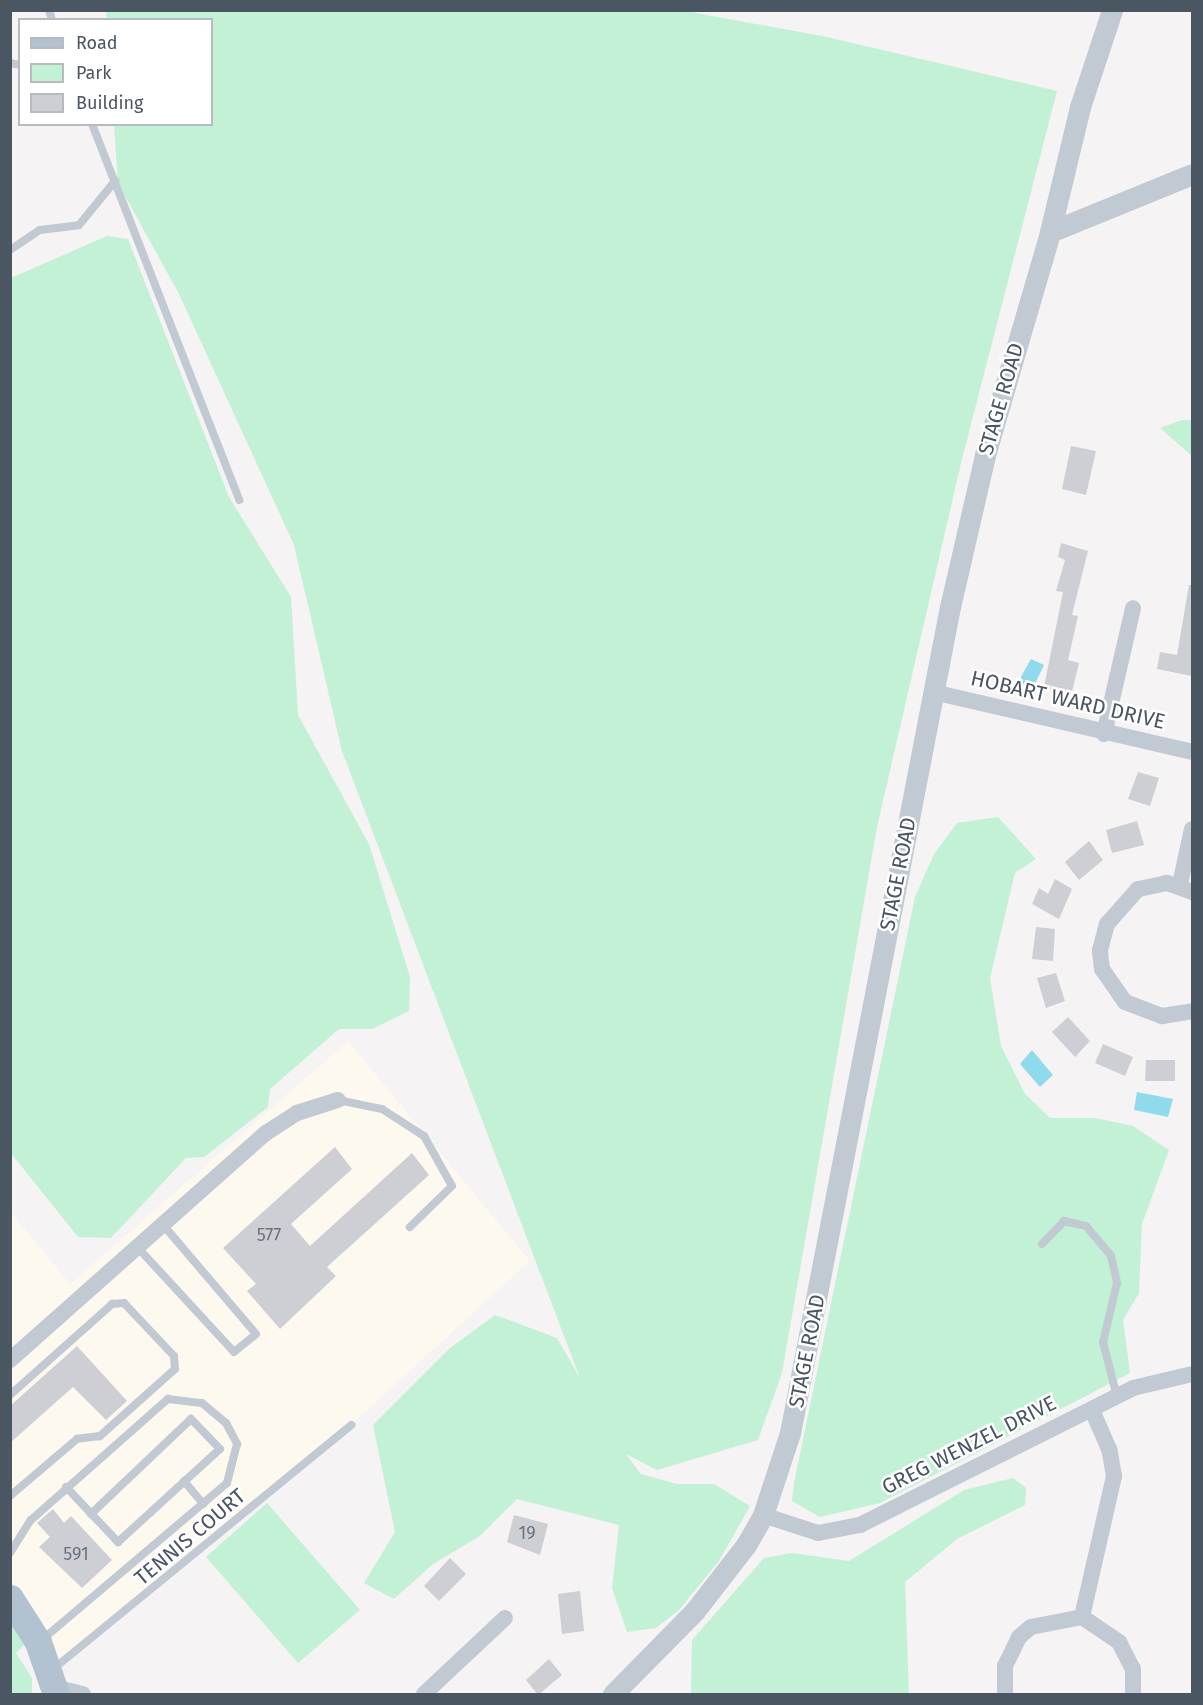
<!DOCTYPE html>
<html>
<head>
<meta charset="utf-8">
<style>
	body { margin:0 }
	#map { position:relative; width:1203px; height:1705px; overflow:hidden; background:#f5f3f3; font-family:"Fira Sans",sans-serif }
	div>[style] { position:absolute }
	.commercial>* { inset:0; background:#fdf9ef }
	.green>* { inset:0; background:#c3f1d5 }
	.water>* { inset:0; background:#90daee }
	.building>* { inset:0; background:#cdcfd5 }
	.service>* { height:8px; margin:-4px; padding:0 4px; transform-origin:4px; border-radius:4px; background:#c1cad2 }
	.minor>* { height:16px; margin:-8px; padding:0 8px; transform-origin:8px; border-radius:8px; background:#c1cad2 }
	.tertiary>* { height:21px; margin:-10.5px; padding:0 10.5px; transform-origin:10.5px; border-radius:10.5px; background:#c1cad2 }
	.primary>* { height:27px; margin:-13.5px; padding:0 13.5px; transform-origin:13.5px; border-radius:13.5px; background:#b3c2d1 }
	span { translate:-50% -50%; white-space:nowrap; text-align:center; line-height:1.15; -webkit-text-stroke:5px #fff; paint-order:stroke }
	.number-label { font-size:18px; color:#6b747e }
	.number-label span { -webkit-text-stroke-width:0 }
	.street-label { font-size:21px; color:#4a5661 }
	.frame { position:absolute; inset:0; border:12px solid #4a5661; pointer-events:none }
	.legend { position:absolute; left:18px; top:18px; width:195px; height:108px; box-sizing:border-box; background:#fff; border:2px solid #b7bbc0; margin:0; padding:8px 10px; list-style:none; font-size:18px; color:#4a5661 }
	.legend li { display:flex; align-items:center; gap:12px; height:30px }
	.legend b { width:30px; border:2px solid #b7bbc0 }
</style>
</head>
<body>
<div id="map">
	<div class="commercial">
		<i style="clip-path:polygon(348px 1041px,530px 1261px,351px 1425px,49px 1672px,11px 1620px,11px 1212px,70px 1284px)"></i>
	</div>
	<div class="green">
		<i style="clip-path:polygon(106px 11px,685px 11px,827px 37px,1057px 91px,961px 463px,877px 827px,782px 1373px,758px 1440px,657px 1470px,626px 1454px,641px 1474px,677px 1484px,714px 1484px,750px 1506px,719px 1561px,679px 1610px,656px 1628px,627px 1632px,612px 1588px,619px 1525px,517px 1499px,480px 1536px,433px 1564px,394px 1599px,364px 1583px,395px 1532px,373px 1425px,449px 1349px,495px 1315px,557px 1338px,580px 1378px,342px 751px,294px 545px,179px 294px,118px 183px,114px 125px,212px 124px,212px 20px,107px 19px)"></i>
		<i style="clip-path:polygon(107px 236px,128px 239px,229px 497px,291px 597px,298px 715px,369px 844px,410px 977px,409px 1011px,372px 1029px,339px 1029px,270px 1089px,268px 1107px,204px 1157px,186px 1158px,111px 1238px,78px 1237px,10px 1152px,11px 278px)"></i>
		<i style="clip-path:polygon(1182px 420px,1192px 420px,1192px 456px,1160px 428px)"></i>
		<i style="clip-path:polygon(998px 817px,1036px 859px,1015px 873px,990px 978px,1001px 1046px,1025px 1094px,1050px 1118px,1095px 1118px,1133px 1126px,1169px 1150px,1142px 1224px,1139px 1293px,1123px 1320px,1130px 1373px,880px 1503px,820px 1517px,792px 1501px,794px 1483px,915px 897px,934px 854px,957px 823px)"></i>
		<i style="clip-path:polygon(1013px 1478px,1026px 1488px,1025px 1505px,957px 1539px,905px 1582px,909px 1694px,691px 1694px,692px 1640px,764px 1558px,792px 1553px,849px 1561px,964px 1490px)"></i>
		<i style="clip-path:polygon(267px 1503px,360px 1610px,298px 1663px,206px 1557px)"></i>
		<i style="clip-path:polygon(10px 1621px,24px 1645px,16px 1653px,32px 1678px,32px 1694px,11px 1694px)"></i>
	</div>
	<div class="water">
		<i style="clip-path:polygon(1031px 659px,1044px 665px,1033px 688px,1018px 682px)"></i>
		<i style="clip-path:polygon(1032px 1050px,1053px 1075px,1040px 1087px,1020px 1064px)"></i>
		<i style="clip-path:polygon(1137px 1092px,1173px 1099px,1168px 1117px,1134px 1110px)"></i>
	</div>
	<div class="building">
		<i style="clip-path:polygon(1071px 446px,1096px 451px,1086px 495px,1062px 489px)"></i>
		<i style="clip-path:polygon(1061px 543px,1088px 551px,1072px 615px,1078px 616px,1068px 660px,1079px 663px,1071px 696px,1044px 687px,1063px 592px,1056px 591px,1065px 560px,1058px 557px)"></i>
		<i style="clip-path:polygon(1189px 585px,1192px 585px,1192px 676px,1157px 669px,1160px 652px,1177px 655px)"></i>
		<i style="clip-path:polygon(1138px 772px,1159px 778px,1150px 806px,1128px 799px)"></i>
		<i style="clip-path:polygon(1137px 821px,1144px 845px,1112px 853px,1106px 830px)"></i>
		<i style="clip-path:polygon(1089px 841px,1103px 860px,1079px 880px,1065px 862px)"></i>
		<i style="clip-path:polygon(1055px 879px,1072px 889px,1059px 919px,1032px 904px,1039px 888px,1048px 894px)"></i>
		<i style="clip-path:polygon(1036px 927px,1055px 929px,1053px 961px,1032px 959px)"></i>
		<i style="clip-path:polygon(1056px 973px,1065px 1001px,1046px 1008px,1037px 978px)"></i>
		<i style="clip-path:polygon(1068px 1017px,1090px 1041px,1075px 1057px,1052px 1032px)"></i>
		<i style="clip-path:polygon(1103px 1044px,1133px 1057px,1125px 1076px,1095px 1063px)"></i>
		<i style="clip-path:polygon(1146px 1060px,1175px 1060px,1175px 1081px,1145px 1081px)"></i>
		<i style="clip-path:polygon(335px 1147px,352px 1169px,291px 1224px,310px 1246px,412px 1153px,429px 1175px,327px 1267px,336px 1276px,280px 1329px,247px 1291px,256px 1284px,223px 1248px)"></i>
		<i style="clip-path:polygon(77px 1346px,127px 1401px,106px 1420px,73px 1387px,10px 1443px,10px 1406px)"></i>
		<i style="clip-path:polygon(53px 1509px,64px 1523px,71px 1516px,112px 1560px,82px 1588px,39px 1547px,50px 1537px,37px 1523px)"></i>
		<i style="clip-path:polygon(514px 1515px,548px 1524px,540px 1555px,507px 1542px)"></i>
		<i style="clip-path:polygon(450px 1558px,466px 1574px,439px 1601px,424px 1586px)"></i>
		<i style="clip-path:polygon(580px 1591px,584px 1631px,562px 1634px,558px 1594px)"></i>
		<i style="clip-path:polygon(549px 1659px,562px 1675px,538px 1695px,526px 1680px)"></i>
	</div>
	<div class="service">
		<i style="left:49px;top:10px;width:10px;rotate:73deg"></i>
		<i style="left:10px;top:63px;width:10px;rotate:11deg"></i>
		<i style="left:92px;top:124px;width:404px;rotate:68.6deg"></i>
		<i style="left:10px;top:250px;width:36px;rotate:-34deg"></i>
		<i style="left:40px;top:230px;width:39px;rotate:-7deg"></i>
		<i style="left:79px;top:225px;width:57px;rotate:-50.7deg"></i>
		<i style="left:338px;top:1100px;width:45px;rotate:11.6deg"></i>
		<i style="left:382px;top:1109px;width:50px;rotate:32.7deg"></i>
		<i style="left:424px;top:1136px;width:57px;rotate:60.8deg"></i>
		<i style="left:452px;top:1186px;width:59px;rotate:135.7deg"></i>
		<i style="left:1042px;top:1244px;width:32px;rotate:-46deg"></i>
		<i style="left:1064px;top:1221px;width:23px;rotate:13deg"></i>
		<i style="left:1086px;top:1226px;width:39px;rotate:50deg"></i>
		<i style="left:1111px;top:1256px;width:28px;rotate:77deg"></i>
		<i style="left:1117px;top:1283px;width:61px;rotate:103.3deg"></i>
		<i style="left:1103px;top:1342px;width:57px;rotate:75.7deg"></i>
		<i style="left:139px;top:1249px;width:140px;rotate:47.3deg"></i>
		<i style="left:234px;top:1352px;width:28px;rotate:-39deg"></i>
		<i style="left:256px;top:1334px;width:142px;rotate:-130.4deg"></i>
		<i style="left:10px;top:1395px;width:137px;rotate:-41.7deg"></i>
		<i style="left:112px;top:1304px;width:12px;rotate:-5deg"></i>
		<i style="left:124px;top:1303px;width:73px;rotate:46.7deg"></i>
		<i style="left:174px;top:1356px;width:13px;rotate:86deg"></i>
		<i style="left:175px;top:1369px;width:101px;rotate:138.2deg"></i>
		<i style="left:100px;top:1436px;width:23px;rotate:173deg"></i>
		<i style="left:77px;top:1439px;width:88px;rotate:139.6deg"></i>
		<i style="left:184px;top:1481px;width:30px;rotate:50deg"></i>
		<i style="left:66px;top:1487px;width:76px;rotate:46.6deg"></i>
		<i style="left:118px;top:1542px;width:138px;rotate:-42.4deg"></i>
		<i style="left:220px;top:1449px;width:42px;rotate:-134deg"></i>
		<i style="left:191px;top:1419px;width:138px;rotate:136.5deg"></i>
		<i style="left:10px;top:1553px;width:39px;rotate:-58deg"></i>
		<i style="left:31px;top:1520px;width:183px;rotate:-41.5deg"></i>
		<i style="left:168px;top:1399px;width:34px;rotate:7deg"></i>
		<i style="left:202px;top:1403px;width:31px;rotate:40deg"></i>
		<i style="left:226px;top:1423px;width:24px;rotate:62deg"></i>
		<i style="left:237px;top:1444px;width:40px;rotate:104.4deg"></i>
		<i style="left:227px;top:1483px;width:244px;rotate:139.7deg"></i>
		<i style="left:52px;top:1670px;width:387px;rotate:-39.3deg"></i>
	</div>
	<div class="minor">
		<i style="left:933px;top:692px;width:266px;rotate:13deg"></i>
		<i style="left:1104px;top:734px;width:129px;rotate:-77deg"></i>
		<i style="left:1180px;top:884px;width:56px;rotate:-77.7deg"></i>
		<i style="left:1192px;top:892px;width:27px;rotate:-160deg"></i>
		<i style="left:1167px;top:883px;width:30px;rotate:168deg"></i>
		<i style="left:1138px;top:889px;width:47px;rotate:131.5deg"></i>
		<i style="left:1107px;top:924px;width:28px;rotate:105deg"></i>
		<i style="left:1100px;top:951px;width:18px;rotate:84deg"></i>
		<i style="left:1102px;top:969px;width:40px;rotate:55.1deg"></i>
		<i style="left:1125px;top:1002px;width:40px;rotate:21deg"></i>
		<i style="left:1162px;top:1016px;width:30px;rotate:-9deg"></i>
		<i style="left:10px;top:1360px;width:342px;rotate:-41.6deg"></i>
		<i style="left:266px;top:1133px;width:37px;rotate:-33deg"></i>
		<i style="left:297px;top:1113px;width:43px;rotate:-17.6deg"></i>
		<i style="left:763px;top:1515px;width:58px;rotate:18.1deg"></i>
		<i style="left:818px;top:1533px;width:43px;rotate:-10.8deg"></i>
		<i style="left:860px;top:1525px;width:305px;rotate:-26.6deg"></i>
		<i style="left:1133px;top:1388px;width:61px;rotate:-13.3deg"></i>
		<i style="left:1082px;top:1617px;width:145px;rotate:-77.2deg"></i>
		<i style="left:1114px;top:1476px;width:27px;rotate:-100deg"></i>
		<i style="left:1109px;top:1449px;width:43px;rotate:-113.6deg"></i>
		<i style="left:54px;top:1687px;width:30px;rotate:14deg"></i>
		<i style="left:424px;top:1694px;width:111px;rotate:-43.2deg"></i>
		<i style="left:1005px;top:1694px;width:28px;rotate:-90deg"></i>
		<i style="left:1005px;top:1666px;width:32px;rotate:-64deg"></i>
		<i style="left:1019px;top:1637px;width:16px;rotate:-40deg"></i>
		<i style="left:1031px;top:1627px;width:52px;rotate:-11.1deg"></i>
		<i style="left:1082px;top:1617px;width:45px;rotate:34deg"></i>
		<i style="left:1119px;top:1642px;width:30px;rotate:63deg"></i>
		<i style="left:1133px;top:1669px;width:25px;rotate:90deg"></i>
	</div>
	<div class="tertiary">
		<i style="left:1050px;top:232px;width:153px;rotate:-22.2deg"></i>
		<i style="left:613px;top:1694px;width:115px;rotate:-45.4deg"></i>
		<i style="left:694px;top:1612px;width:85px;rotate:-52.2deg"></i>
		<i style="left:746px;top:1545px;width:34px;rotate:-60deg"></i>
		<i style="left:763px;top:1515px;width:86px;rotate:-71.8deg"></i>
		<i style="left:790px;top:1433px;width:841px;rotate:-79.04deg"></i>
		<i style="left:950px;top:607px;width:156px;rotate:-77deg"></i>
		<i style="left:985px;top:455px;width:232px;rotate:-73.7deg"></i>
		<i style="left:1050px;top:232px;width:129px;rotate:-76.5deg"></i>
		<i style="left:1080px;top:107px;width:102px;rotate:-71.7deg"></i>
	</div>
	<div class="primary">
		<i style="left:10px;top:1598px;width:52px;rotate:57.5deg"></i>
		<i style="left:38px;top:1642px;width:55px;rotate:70.9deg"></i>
	</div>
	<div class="number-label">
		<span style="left:269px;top:1235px">577</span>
		<span style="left:527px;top:1533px">19</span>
		<span style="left:76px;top:1554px">591</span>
	</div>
	<div class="street-label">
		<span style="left:1001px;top:399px;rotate:-74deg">STAGE ROAD</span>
		<span style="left:1068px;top:700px;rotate:13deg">HOBART WARD DRIVE</span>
		<span style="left:898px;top:874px;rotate:-79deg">STAGE ROAD</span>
		<span style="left:807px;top:1351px;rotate:-79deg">STAGE ROAD</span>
		<span style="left:969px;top:1445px;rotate:-27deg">GREG WENZEL DRIVE</span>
		<span style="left:190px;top:1537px;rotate:-40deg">TENNIS COURT</span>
	</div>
	<div class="frame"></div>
	<ul class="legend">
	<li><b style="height:8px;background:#b3c2d1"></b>Road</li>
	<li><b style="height:16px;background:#c3f1d5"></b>Park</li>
	<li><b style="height:16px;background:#cdcfd5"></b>Building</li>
	</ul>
</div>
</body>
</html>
